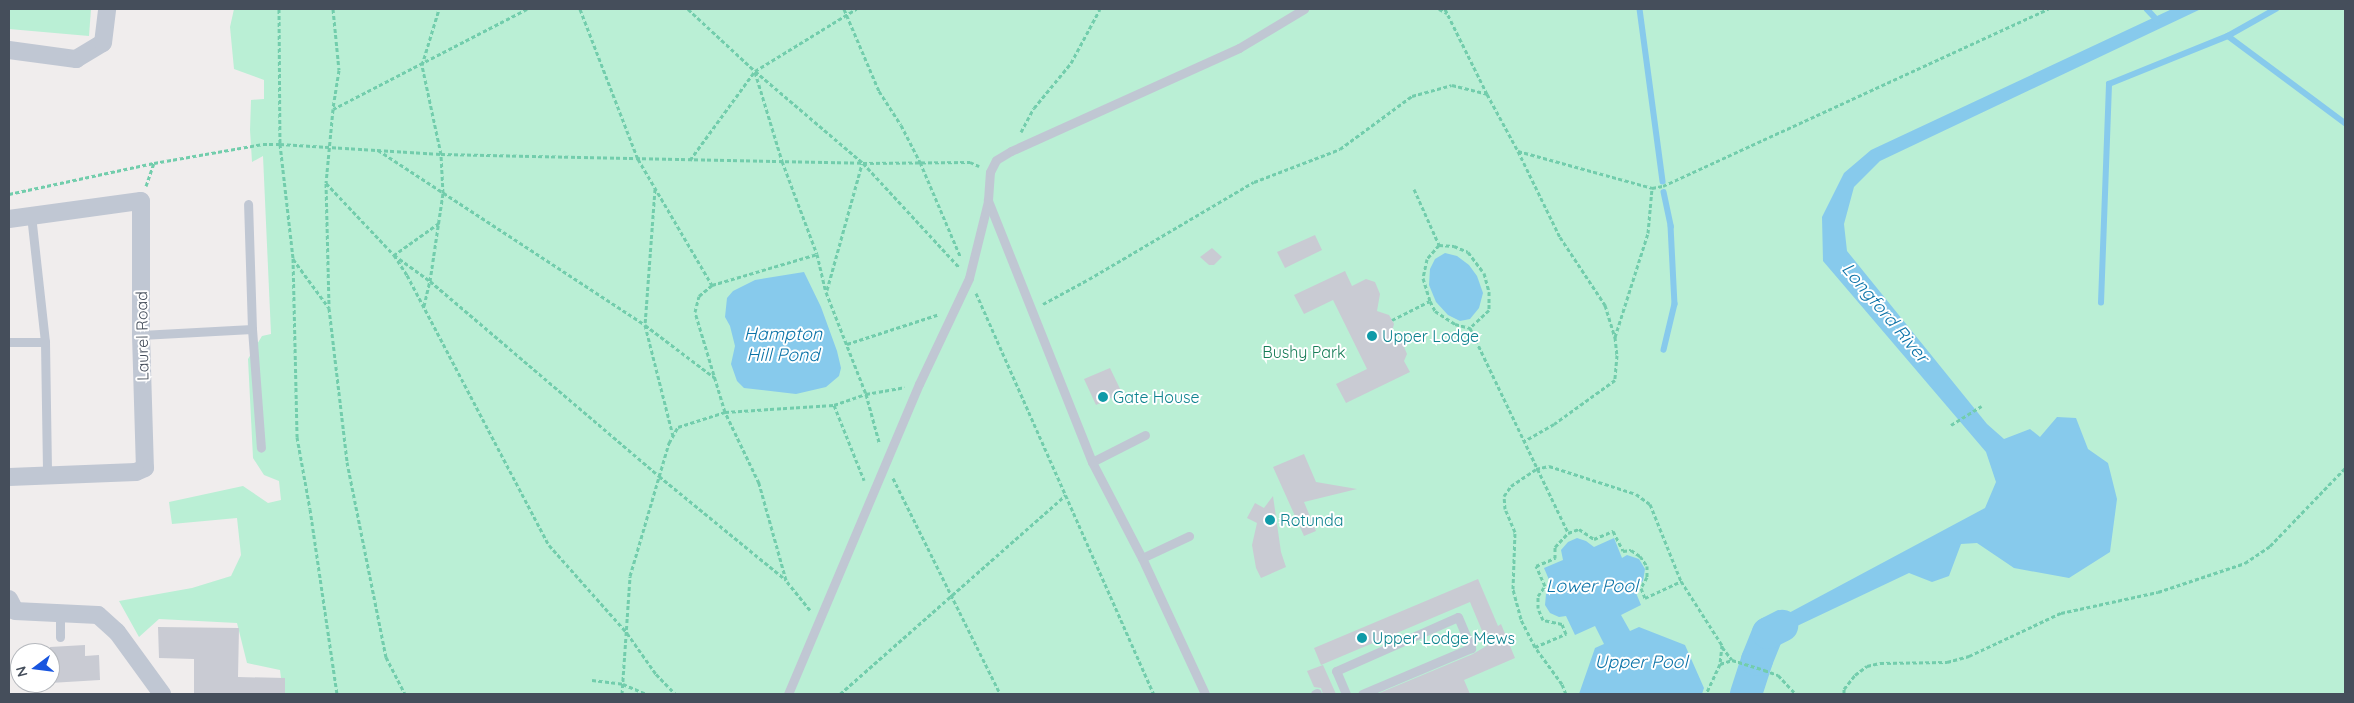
<!DOCTYPE html>
<html>
<head>
<meta charset="utf-8">
<style>
	body { margin:0 }
	#map { position:relative; width:2354px; height:703px; overflow:hidden; background:#f0eded; font-family:Quicksand,sans-serif }
	div>[style] { position:absolute }
	.green>* { inset:0; background:#baefd5 }
	.water>* { inset:0; background:#87caec }
	.stream>* { height:5.5px; margin:-2.75px; padding:0 2.75px; transform-origin:2.75px; border-radius:2.75px; background:#87caec }
	.river>* { height:32px; margin:-16px; padding:0 16px; transform-origin:16px; border-radius:16px; background:#87caec }
	.building>* { inset:0; background:#c9cbd3 }
	.path>* { height:3px; margin-top:-1.5px; transform-origin:0; background:repeating-linear-gradient(90deg,#72cdac 0 4px,transparent 0 6.5px) }
	.lane>* { height:9px; margin:-4.5px; padding:0 4.5px; transform-origin:4.5px; border-radius:4.5px; background:#c0c7d3 }
	.street>* { height:18px; margin:-9px; padding:0 9px; transform-origin:9px; border-radius:9px; background:#c0c7d3 }
	.dots>* { width:14px; height:14px; translate:-50% -50%; box-sizing:border-box; border:2px solid #fff; border-radius:50% }
	span { translate:-50% -50%; white-space:nowrap; text-align:center; line-height:1.15; -webkit-text-stroke:4px #fff; paint-order:stroke }
	.street-label { font-size:16px; color:#454e5b }
	.culture-label { font-size:16px; color:#0d838f }
	.left { translate:0 -50%; text-align:left }
	.park-label { font-size:16px; color:#167c56 }
	.water-label { font-size:18px; color:#0b73a8; font-style:italic }
	.frame { position:absolute; inset:0; border:10px solid #454e5b; pointer-events:none }
	.north { position:absolute; left:10px; top:643px; width:50px; height:50px; box-sizing:border-box; background:#fff; border:1px solid #b5b8bd; border-radius:50%; rotate:255deg; font-size:14px; font-weight:700; line-height:20px; text-align:center; color:#454e5b }
	.north::after { content:''; display:block; margin:auto; width:18px; height:22px; background:#1855df; clip-path:polygon(50% 0,100% 100%,50% 72%,0 100%) }
</style>
</head>
<body>
<div id="map">
	<div class="green">
		<i style="clip-path:polygon(9px 9px,91px 9px,89px 36px,9px 29px)"></i>
		<i style="clip-path:polygon(234px 9px,2345px 9px,2345px 694px,283px 694px,280px 670px,247px 663px,237px 623px,159px 619px,139px 637px,119px 601px,192px 588px,231px 576px,241px 555px,237px 518px,172px 524px,169px 502px,243px 486px,268px 503px,281px 500px,279px 481px,264px 475px,253px 458px,248px 359px,262px 336px,271px 334px,263px 156px,252px 162px,250px 130px,251px 100px,264px 99px,264px 80px,234px 69px,230px 27px)"></i>
	</div>
	<div class="water">
		<i style="clip-path:polygon(2172px 9px,2201px 9px,1880px 161px,1854px 187px,1844px 224px,1847px 251px,1987px 424px,2004px 439px,2030px 429px,2040px 437px,2057px 417px,2076px 418px,2088px 449px,2108px 463px,2117px 499px,2110px 552px,2069px 578px,2014px 568px,1977px 543px,1961px 544px,1949px 576px,1932px 582px,1909px 573px,1776px 636px,1768px 666px,1757px 660px,1750px 651px,1757px 630px,1985px 508px,1996px 482px,1986px 452px,1823px 261px,1822px 217px,1844px 173px,1871px 150px)"></i>
		<i style="clip-path:polygon(1445px 253px,1457px 256px,1469px 265px,1477px 276px,1483px 293px,1479px 308px,1470px 319px,1460px 321px,1448px 315px,1436px 302px,1429px 285px,1430px 269px,1435px 259px)"></i>
		<i style="clip-path:polygon(804px 272px,821px 307px,837px 351px,841px 368px,839px 376px,826px 387px,796px 394px,744px 388px,737px 381px,731px 364px,735px 346px,730px 326px,725px 317px,727px 298px,733px 291px,755px 280px)"></i>
		<i style="clip-path:polygon(1577px 538px,1586px 541px,1594px 547px,1614px 538px,1622px 558px,1627px 555px,1639px 559px,1645px 569px,1643px 581px,1634px 588px,1641px 605px,1621px 615px,1630px 631px,1639px 627px,1685px 645px,1704px 688px,1702px 694px,1579px 694px,1595px 648px,1604px 644px,1595px 626px,1575px 635px,1566px 616px,1559px 617px,1550px 613px,1545px 605px,1546px 594px,1553px 589px,1544px 568px,1563px 560px,1561px 550px,1568px 542px)"></i>
	</div>
	<div class="stream">
		<i style="left:1640px;top:9px;width:174px;rotate:82.4deg"></i>
		<i style="left:2147px;top:9px;width:16px;rotate:47deg"></i>
		<i style="left:2228px;top:36px;width:146px;rotate:36.6deg"></i>
		<i style="left:1664px;top:192px;width:35px;rotate:78deg"></i>
		<i style="left:1671px;top:226px;width:78px;rotate:87.1deg"></i>
		<i style="left:1675px;top:304px;width:47px;rotate:103.4deg"></i>
		<i style="left:2101px;top:303px;width:219px;rotate:-87.9deg"></i>
		<i style="left:2109px;top:84px;width:128px;rotate:-22deg"></i>
		<i style="left:2228px;top:36px;width:55px;rotate:-29.4deg"></i>
	</div>
	<div class="river">
		<i style="left:1746px;top:694px;width:36px;rotate:-72deg"></i>
		<i style="left:1757px;top:660px;width:29px;rotate:-68deg"></i>
		<i style="left:1768px;top:633px;width:16px;rotate:-27deg"></i>
	</div>
	<div class="building">
		<i style="clip-path:polygon(1315px 235px,1322px 250px,1285px 268px,1277px 252px)"></i>
		<i style="clip-path:polygon(1212px 248px,1222px 257px,1214px 265px,1209px 265px,1200px 257px)"></i>
		<i style="clip-path:polygon(1345px 271px,1352px 286px,1366px 279px,1375px 282px,1380px 294px,1377px 311px,1389px 315px,1392px 320px,1394px 324px,1390px 338px,1402px 342px,1407px 354px,1404px 361px,1410px 372px,1346px 403px,1336px 384px,1367px 369px,1333px 300px,1304px 314px,1294px 295px)"></i>
		<i style="clip-path:polygon(1110px 368px,1122px 393px,1096px 405px,1084px 379px)"></i>
		<i style="clip-path:polygon(1304px 454px,1316px 482px,1357px 489px,1304px 502px,1316px 531px,1304px 536px,1273px 467px)"></i>
		<i style="clip-path:polygon(1273px 496px,1281px 552px,1286px 567px,1261px 578px,1256px 568px,1252px 545px,1257px 523px,1247px 518px,1255px 503px,1264px 508px)"></i>
		<i style="clip-path:polygon(1478px 579px,1498px 626px,1501px 624px,1515px 658px,1464px 680px,1470px 694px,1377px 694px,1473px 654px,1488px 645px,1470px 602px,1321px 665px,1314px 648px)"></i>
		<i style="clip-path:polygon(158px 627px,239px 628px,238px 677px,285px 678px,285px 694px,194px 694px,194px 659px,159px 658px)"></i>
		<i style="clip-path:polygon(85px 645px,85px 656px,99px 655px,100px 680px,50px 683px,50px 647px)"></i>
		<i style="clip-path:polygon(1323px 665px,1336px 694px,1323px 694px,1321px 688px,1314px 687px,1307px 671px)"></i>
	</div>
	<div class="path">
		<i style="left:279px;top:9px;width:135px;rotate:89.6deg"></i>
		<i style="left:280px;top:144px;width:115px;rotate:83.5deg"></i>
		<i style="left:293px;top:258px;width:179px;rotate:88.7deg"></i>
		<i style="left:297px;top:437px;width:73px;rotate:79.8deg"></i>
		<i style="left:310px;top:509px;width:187px;rotate:81.7deg"></i>
		<i style="left:333px;top:9px;width:61px;rotate:84.4deg"></i>
		<i style="left:339px;top:70px;width:38px;rotate:99deg"></i>
		<i style="left:527px;top:9px;width:218px;rotate:152.7deg"></i>
		<i style="left:333px;top:109px;width:74px;rotate:95.4deg"></i>
		<i style="left:326px;top:183px;width:99px;rotate:46.6deg"></i>
		<i style="left:394px;top:255px;width:24px;rotate:57deg"></i>
		<i style="left:407px;top:275px;width:305px;rotate:62.3deg"></i>
		<i style="left:549px;top:545px;width:118px;rotate:48.4deg"></i>
		<i style="left:627px;top:633px;width:50px;rotate:54.7deg"></i>
		<i style="left:656px;top:674px;width:28px;rotate:46deg"></i>
		<i style="left:580px;top:9px;width:161px;rotate:68.9deg"></i>
		<i style="left:638px;top:159px;width:146px;rotate:59.6deg"></i>
		<i style="left:688px;top:9px;width:91px;rotate:42.8deg"></i>
		<i style="left:755px;top:71px;width:142px;rotate:40.4deg"></i>
		<i style="left:863px;top:163px;width:142px;rotate:47.3deg"></i>
		<i style="left:844px;top:9px;width:89px;rotate:66.9deg"></i>
		<i style="left:879px;top:91px;width:40px;rotate:57.1deg"></i>
		<i style="left:901px;top:125px;width:42px;rotate:62.8deg"></i>
		<i style="left:920px;top:162px;width:102px;rotate:66.9deg"></i>
		<i style="left:1439px;top:9px;width:9px;rotate:27deg"></i>
		<i style="left:1445px;top:9px;width:95px;rotate:63.7deg"></i>
		<i style="left:1487px;top:94px;width:65px;rotate:61.5deg"></i>
		<i style="left:1518px;top:151px;width:96px;rotate:64deg"></i>
		<i style="left:1560px;top:237px;width:82px;rotate:56.5deg"></i>
		<i style="left:1605px;top:305px;width:34px;rotate:73deg"></i>
		<i style="left:1615px;top:337px;width:18px;rotate:84deg"></i>
		<i style="left:1617px;top:355px;width:25px;rotate:95deg"></i>
		<i style="left:1615px;top:380px;width:75px;rotate:144.2deg"></i>
		<i style="left:1554px;top:424px;width:34px;rotate:150deg"></i>
		<i style="left:755px;top:72px;width:93px;rotate:73.1deg"></i>
		<i style="left:782px;top:161px;width:99px;rotate:69.4deg"></i>
		<i style="left:817px;top:254px;width:39px;rotate:77deg"></i>
		<i style="left:826px;top:292px;width:110px;rotate:68.6deg"></i>
		<i style="left:866px;top:394px;width:50px;rotate:74.8deg"></i>
		<i style="left:1021px;top:132px;width:27px;rotate:-62deg"></i>
		<i style="left:1034px;top:108px;width:58px;rotate:-50.6deg"></i>
		<i style="left:1071px;top:63px;width:61px;rotate:-61.8deg"></i>
		<i style="left:378px;top:150px;width:319px;rotate:33.2deg"></i>
		<i style="left:645px;top:325px;width:88px;rotate:37.1deg"></i>
		<i style="left:1518px;top:151px;width:139px;rotate:15.4deg"></i>
		<i style="left:1652px;top:188px;width:11px;rotate:-10deg"></i>
		<i style="left:1663px;top:186px;width:424px;rotate:-24.7deg"></i>
		<i style="left:690px;top:160px;width:110px;rotate:-53.9deg"></i>
		<i style="left:755px;top:71px;width:119px;rotate:-31.5deg"></i>
		<i style="left:326px;top:183px;width:124px;rotate:88.6deg"></i>
		<i style="left:146px;top:186px;width:24px;rotate:-71deg"></i>
		<i style="left:655px;top:189px;width:136px;rotate:94.2deg"></i>
		<i style="left:645px;top:325px;width:114px;rotate:75.8deg"></i>
		<i style="left:1414px;top:189px;width:61px;rotate:65.9deg"></i>
		<i style="left:1439px;top:245px;width:18px;rotate:131deg"></i>
		<i style="left:1427px;top:259px;width:19px;rotate:102deg"></i>
		<i style="left:1423px;top:278px;width:24px;rotate:73deg"></i>
		<i style="left:1430px;top:301px;width:11px;rotate:63deg"></i>
		<i style="left:1435px;top:311px;width:24px;rotate:33deg"></i>
		<i style="left:1455px;top:324px;width:16px;rotate:15deg"></i>
		<i style="left:1470px;top:328px;width:227px;rotate:64.4deg"></i>
		<i style="left:9px;top:194px;width:148px;rotate:-12.1deg"></i>
		<i style="left:154px;top:163px;width:111px;rotate:-9.9deg"></i>
		<i style="left:263px;top:144px;width:17px"></i>
		<i style="left:280px;top:144px;width:161px;rotate:3.6deg"></i>
		<i style="left:441px;top:154px;width:422px;rotate:1.2deg"></i>
		<i style="left:863px;top:163px;width:107px;rotate:-0.5deg"></i>
		<i style="left:970px;top:162px;width:10px;rotate:24deg"></i>
		<i style="left:439px;top:223px;width:55px;rotate:144.6deg"></i>
		<i style="left:394px;top:255px;width:44px;rotate:35.8deg"></i>
		<i style="left:430px;top:281px;width:301px;rotate:40.4deg"></i>
		<i style="left:659px;top:476px;width:164px;rotate:39.3deg"></i>
		<i style="left:1439px;top:245px;width:15px;rotate:4deg"></i>
		<i style="left:1454px;top:246px;width:15px;rotate:23deg"></i>
		<i style="left:1468px;top:252px;width:26px;rotate:53deg"></i>
		<i style="left:1484px;top:273px;width:20px;rotate:75deg"></i>
		<i style="left:1489px;top:292px;width:18px;rotate:90deg"></i>
		<i style="left:1489px;top:310px;width:26px;rotate:137deg"></i>
		<i style="left:293px;top:259px;width:61px;rotate:53.7deg"></i>
		<i style="left:329px;top:308px;width:155px;rotate:83.3deg"></i>
		<i style="left:347px;top:462px;width:199px;rotate:78.7deg"></i>
		<i style="left:386px;top:657px;width:42px;rotate:62.8deg"></i>
		<i style="left:827px;top:290px;width:131px;rotate:-74.5deg"></i>
		<i style="left:976px;top:293px;width:439px;rotate:66.1deg"></i>
		<i style="left:1043px;top:304px;width:52px;rotate:-28.5deg"></i>
		<i style="left:1089px;top:279px;width:191px;rotate:-30.5deg"></i>
		<i style="left:1254px;top:182px;width:92px;rotate:-21deg"></i>
		<i style="left:1340px;top:149px;width:89px;rotate:-36.4deg"></i>
		<i style="left:1412px;top:96px;width:41px;rotate:-15.4deg"></i>
		<i style="left:1452px;top:85px;width:36px;rotate:14deg"></i>
		<i style="left:424px;top:306px;width:26px;rotate:-77deg"></i>
		<i style="left:430px;top:281px;width:89px;rotate:-81.6deg"></i>
		<i style="left:443px;top:193px;width:39px;rotate:-93deg"></i>
		<i style="left:441px;top:154px;width:91px;rotate:-102.1deg"></i>
		<i style="left:422px;top:65px;width:59px;rotate:-73.1deg"></i>
		<i style="left:1392px;top:320px;width:42px;rotate:-26.6deg"></i>
		<i style="left:1615px;top:337px;width:109px;rotate:-72.4deg"></i>
		<i style="left:1648px;top:233px;width:45px;rotate:-84.9deg"></i>
		<i style="left:847px;top:344px;width:95px;rotate:-17.9deg"></i>
		<i style="left:834px;top:405px;width:81px;rotate:68.2deg"></i>
		<i style="left:1951px;top:425px;width:36px;rotate:-32deg"></i>
		<i style="left:893px;top:478px;width:241px;rotate:63.6deg"></i>
		<i style="left:810px;top:610px;width:38px;rotate:-129deg"></i>
		<i style="left:786px;top:580px;width:101px;rotate:-105.6deg"></i>
		<i style="left:759px;top:483px;width:79px;rotate:-115.6deg"></i>
		<i style="left:725px;top:412px;width:104px;rotate:-106.7deg"></i>
		<i style="left:695px;top:312px;width:16px;rotate:-76deg"></i>
		<i style="left:699px;top:296px;width:17px;rotate:-40deg"></i>
		<i style="left:712px;top:285px;width:109px;rotate:-16.4deg"></i>
		<i style="left:1535px;top:647px;width:34px;rotate:-23deg"></i>
		<i style="left:1566px;top:634px;width:11px;rotate:-112deg"></i>
		<i style="left:1562px;top:624px;width:19px;rotate:-168deg"></i>
		<i style="left:1543px;top:620px;width:13px;rotate:-113deg"></i>
		<i style="left:1538px;top:608px;width:12px;rotate:-90deg"></i>
		<i style="left:1538px;top:596px;width:12px;rotate:-55deg"></i>
		<i style="left:1545px;top:586px;width:22px;rotate:-114deg"></i>
		<i style="left:1536px;top:566px;width:21px;rotate:-23deg"></i>
		<i style="left:1555px;top:558px;width:11px;rotate:-90deg"></i>
		<i style="left:1555px;top:547px;width:19px;rotate:-47deg"></i>
		<i style="left:1568px;top:533px;width:12px;rotate:-20deg"></i>
		<i style="left:1579px;top:529px;width:18px;rotate:34deg"></i>
		<i style="left:1594px;top:539px;width:21px;rotate:-23deg"></i>
		<i style="left:1613px;top:531px;width:22px;rotate:63deg"></i>
		<i style="left:1623px;top:551px;width:8px;rotate:-7deg"></i>
		<i style="left:1631px;top:550px;width:11px;rotate:34deg"></i>
		<i style="left:1640px;top:556px;width:12px;rotate:55deg"></i>
		<i style="left:1647px;top:566px;width:11px;rotate:90deg"></i>
		<i style="left:1647px;top:577px;width:13px;rotate:119deg"></i>
		<i style="left:1641px;top:588px;width:11px;rotate:68deg"></i>
		<i style="left:1645px;top:598px;width:40px;rotate:-25deg"></i>
		<i style="left:1722px;top:647px;width:16px;rotate:52deg"></i>
		<i style="left:1720px;top:664px;width:13px;rotate:-18deg"></i>
		<i style="left:1732px;top:660px;width:34px;rotate:17deg"></i>
		<i style="left:1764px;top:670px;width:15px;rotate:20deg"></i>
		<i style="left:1778px;top:675px;width:26px;rotate:47deg"></i>
		<i style="left:592px;top:680px;width:31px;rotate:7deg"></i>
		<i style="left:623px;top:684px;width:25px;rotate:23deg"></i>
		<i style="left:622px;top:694px;width:118px;rotate:-86.1deg"></i>
		<i style="left:630px;top:576px;width:139px;rotate:-73.7deg"></i>
		<i style="left:669px;top:443px;width:18px;rotate:-61deg"></i>
		<i style="left:678px;top:427px;width:49px;rotate:-17.7deg"></i>
		<i style="left:725px;top:412px;width:109px;rotate:-3.7deg"></i>
		<i style="left:834px;top:405px;width:34px;rotate:-19deg"></i>
		<i style="left:866px;top:394px;width:39px;rotate:-10deg"></i>
		<i style="left:840px;top:694px;width:301px;rotate:-41.4deg"></i>
		<i style="left:1566px;top:694px;width:11px;rotate:-112deg"></i>
		<i style="left:1562px;top:684px;width:46px;rotate:-126.1deg"></i>
		<i style="left:1535px;top:647px;width:31px;rotate:-117deg"></i>
		<i style="left:1521px;top:619px;width:31px;rotate:-105deg"></i>
		<i style="left:1513px;top:589px;width:57px;rotate:-88deg"></i>
		<i style="left:1515px;top:532px;width:25px;rotate:-113deg"></i>
		<i style="left:1505px;top:509px;width:13px;rotate:-94deg"></i>
		<i style="left:1504px;top:496px;width:12px;rotate:-55deg"></i>
		<i style="left:1511px;top:486px;width:30px;rotate:-34deg"></i>
		<i style="left:1536px;top:469px;width:13px;rotate:-13deg"></i>
		<i style="left:1549px;top:466px;width:91px;rotate:17.8deg"></i>
		<i style="left:1636px;top:494px;width:17px;rotate:36deg"></i>
		<i style="left:1650px;top:504px;width:83px;rotate:68.1deg"></i>
		<i style="left:1681px;top:581px;width:76px;rotate:57.4deg"></i>
		<i style="left:1722px;top:645px;width:19px;rotate:96deg"></i>
		<i style="left:1720px;top:664px;width:33px;rotate:115deg"></i>
		<i style="left:1844px;top:694px;width:5px;rotate:-90deg"></i>
		<i style="left:1844px;top:689px;width:18px;rotate:-52deg"></i>
		<i style="left:1855px;top:675px;width:15px;rotate:-37deg"></i>
		<i style="left:1867px;top:666px;width:13px;rotate:-13deg"></i>
		<i style="left:1880px;top:663px;width:67px;rotate:-0.9deg"></i>
		<i style="left:1947px;top:662px;width:23px;rotate:-15deg"></i>
		<i style="left:1969px;top:656px;width:102px;rotate:-25.1deg"></i>
		<i style="left:2061px;top:613px;width:99px;rotate:-12.2deg"></i>
		<i style="left:2158px;top:592px;width:92px;rotate:-18.4deg"></i>
		<i style="left:2245px;top:563px;width:30px;rotate:-34deg"></i>
		<i style="left:2270px;top:546px;width:108px;rotate:-46.1deg"></i>
	</div>
	<div class="lane">
		<i style="left:31px;top:215px;width:128px;rotate:83.7deg"></i>
		<i style="left:45px;top:342px;width:134px;rotate:89.1deg"></i>
		<i style="left:252px;top:329px;width:119px;rotate:85.7deg"></i>
		<i style="left:141px;top:335px;width:111px;rotate:-3.1deg"></i>
		<i style="left:252px;top:329px;width:125px;rotate:-91.8deg"></i>
		<i style="left:9px;top:342px;width:36px"></i>
		<i style="left:1145px;top:435px;width:59px;rotate:153deg"></i>
		<i style="left:1092px;top:462px;width:108px;rotate:62.5deg"></i>
		<i style="left:1142px;top:558px;width:150px;rotate:65.1deg"></i>
		<i style="left:1092px;top:462px;width:282px;rotate:-111.7deg"></i>
		<i style="left:988px;top:200px;width:28px;rotate:-86deg"></i>
		<i style="left:990px;top:172px;width:13px;rotate:-63deg"></i>
		<i style="left:996px;top:160px;width:17px;rotate:-31deg"></i>
		<i style="left:1011px;top:151px;width:250px;rotate:-24.3deg"></i>
		<i style="left:1239px;top:48px;width:76px;rotate:-31deg"></i>
		<i style="left:1142px;top:558px;width:52px;rotate:-25.1deg"></i>
		<i style="left:60px;top:613px;width:24px;rotate:90deg"></i>
		<i style="left:788px;top:694px;width:337px;rotate:-67.1deg"></i>
		<i style="left:919px;top:384px;width:117px;rotate:-64.7deg"></i>
		<i style="left:969px;top:278px;width:79px;rotate:-76.1deg"></i>
		<i style="left:1315px;top:694px;width:2px;rotate:-27deg"></i>
		<i style="left:1346px;top:694px;width:25px;rotate:-113deg"></i>
		<i style="left:1336px;top:671px;width:133px;rotate:-23.9deg"></i>
		<i style="left:1458px;top:617px;width:34px;rotate:67deg"></i>
		<i style="left:1471px;top:648px;width:118px;rotate:157.1deg"></i>
	</div>
	<div class="street">
		<i style="left:9px;top:50px;width:68px;rotate:7.7deg"></i>
		<i style="left:76px;top:59px;width:31px;rotate:-31deg"></i>
		<i style="left:103px;top:43px;width:34px;rotate:-83deg"></i>
		<i style="left:9px;top:219px;width:133px;rotate:-7.8deg"></i>
		<i style="left:141px;top:201px;width:134px;rotate:90deg"></i>
		<i style="left:141px;top:335px;width:133px;rotate:88.3deg"></i>
		<i style="left:145px;top:468px;width:10px;rotate:156deg"></i>
		<i style="left:136px;top:472px;width:127px;rotate:177.7deg"></i>
		<i style="left:9px;top:599px;width:13px;rotate:63deg"></i>
		<i style="left:15px;top:611px;width:83px;rotate:2.8deg"></i>
		<i style="left:98px;top:615px;width:25px;rotate:42deg"></i>
		<i style="left:117px;top:632px;width:77px;rotate:54deg"></i>
	</div>
	<div class="dots">
		<i style="left:1372px;top:336px;background:#0f9aa8"></i>
		<i style="left:1103px;top:397px;background:#0f9aa8"></i>
		<i style="left:1270px;top:520px;background:#0f9aa8"></i>
		<i style="left:1362px;top:638px;background:#0f9aa8"></i>
	</div>
	<div class="street-label">
		<span style="left:142px;top:336px;rotate:-91deg">Laurel Road</span>
	</div>
	<div class="culture-label">
		<span class="left" style="left:1382px;top:336px">Upper Lodge</span>
		<span class="left" style="left:1113px;top:397px">Gate House</span>
		<span class="left" style="left:1280px;top:520px">Rotunda</span>
		<span class="left" style="left:1372px;top:638px">Upper Lodge Mews</span>
	</div>
	<div class="park-label">
		<span style="left:1304px;top:352px">Bushy Park</span>
	</div>
	<div class="water-label">
		<span style="left:1885px;top:313px;rotate:50deg">Longford River</span>
		<span style="left:783px;top:345px">Hampton<br>Hill Pond</span>
		<span style="left:1592px;top:586px">Lower Pool</span>
		<span style="left:1641px;top:662px">Upper Pool</span>
	</div>
	<div class="frame"></div>
	<div class="north">N</div>
</div>
</body>
</html>
